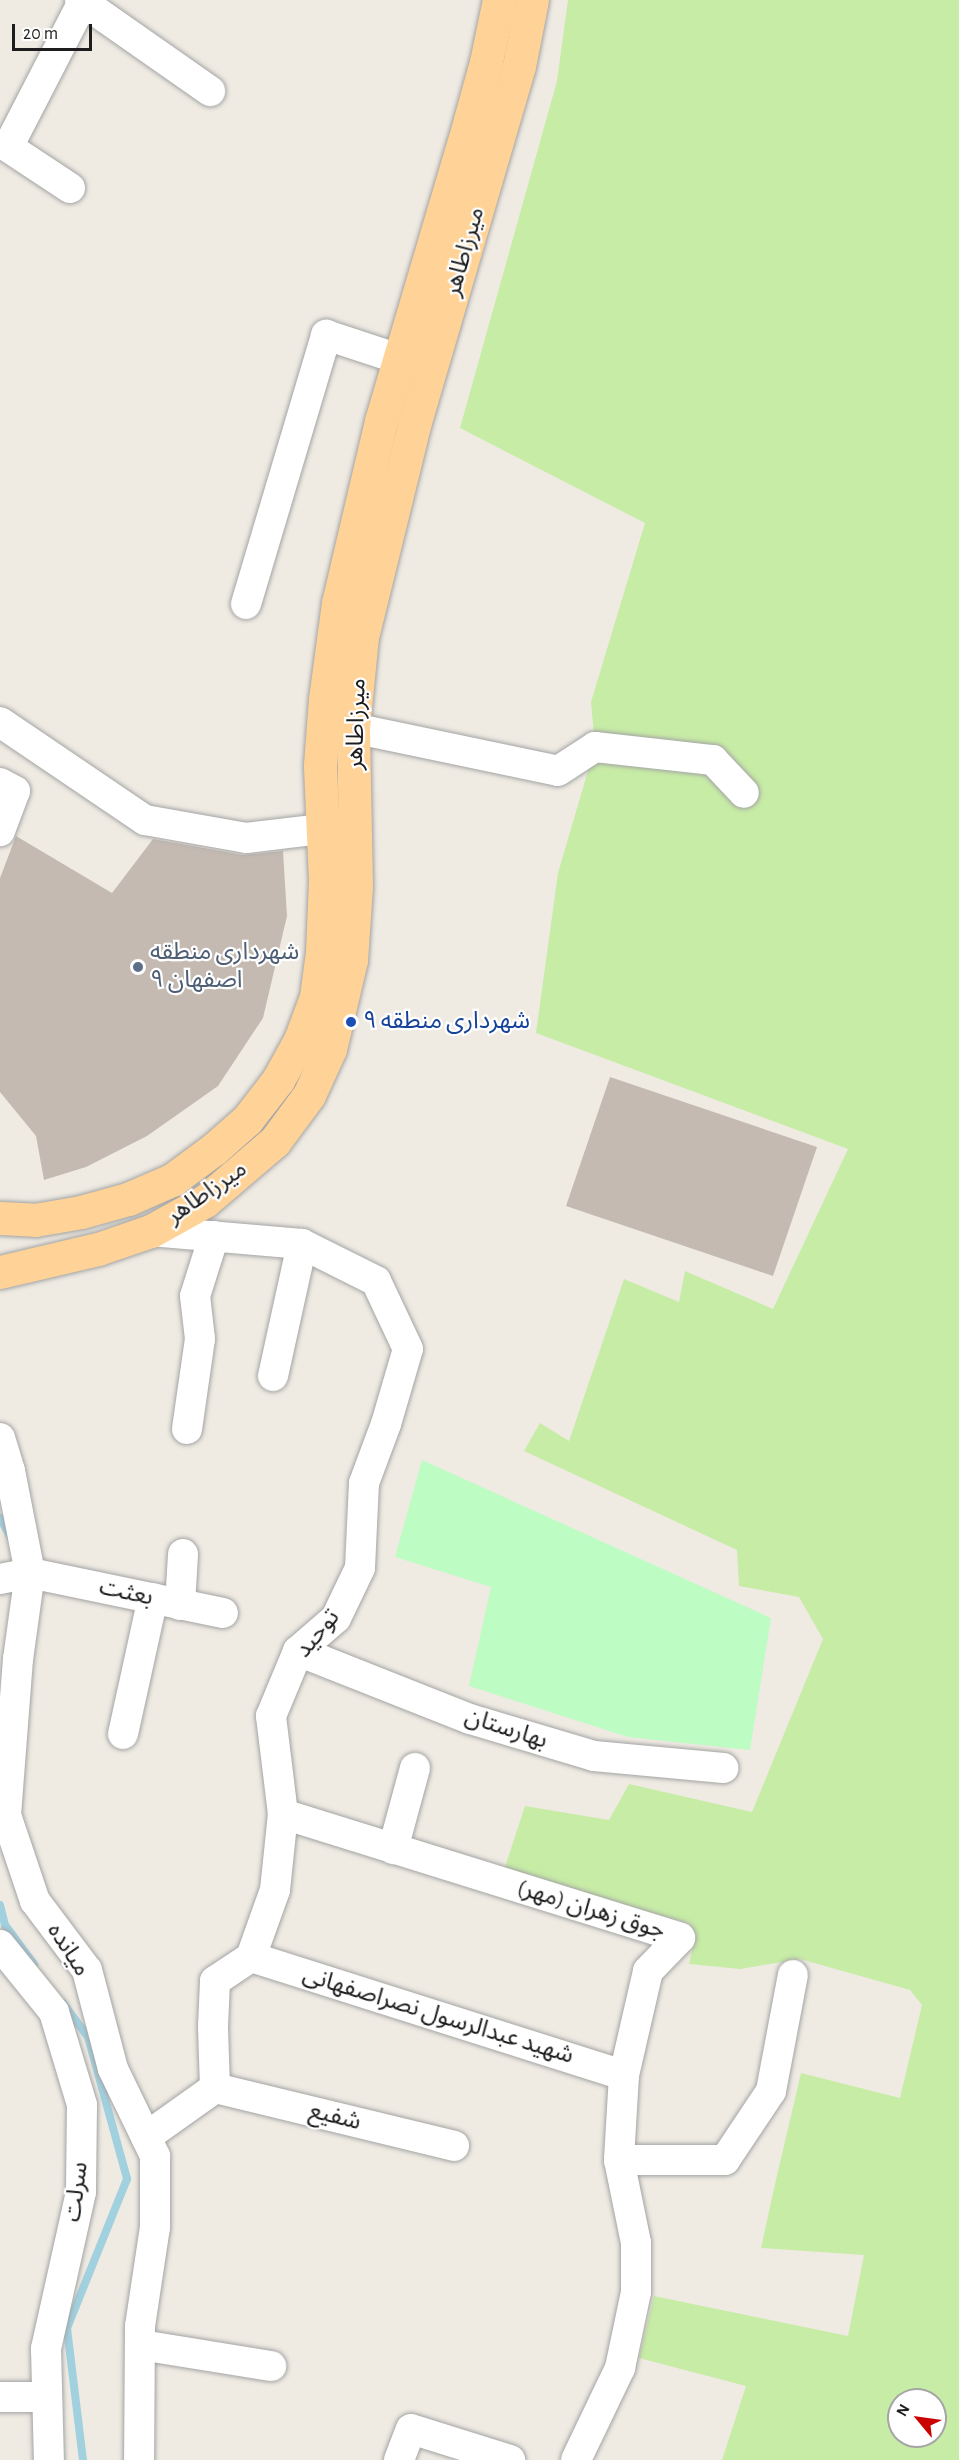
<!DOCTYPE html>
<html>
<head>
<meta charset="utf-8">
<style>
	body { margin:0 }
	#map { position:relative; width:959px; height:2460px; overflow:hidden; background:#efebe3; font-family:"Alegreya Sans","Noto Sans Arabic",sans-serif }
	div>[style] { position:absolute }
	.grass>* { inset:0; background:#c7eca6 }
	.park>* { inset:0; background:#bdfcc3 }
	.stream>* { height:8px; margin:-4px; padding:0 4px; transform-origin:4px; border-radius:4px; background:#a1d0df }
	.building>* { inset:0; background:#c4bab2 }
	.roads { filter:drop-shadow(0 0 2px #a4a4a4) drop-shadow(0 0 2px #a4a4a4) }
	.minor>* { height:30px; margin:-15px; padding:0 15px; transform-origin:15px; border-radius:15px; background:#fff }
	.major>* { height:33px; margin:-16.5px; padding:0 16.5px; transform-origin:16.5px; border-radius:16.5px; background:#ffd397 }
	.dots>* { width:16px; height:16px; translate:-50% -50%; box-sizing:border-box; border:3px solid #fff; border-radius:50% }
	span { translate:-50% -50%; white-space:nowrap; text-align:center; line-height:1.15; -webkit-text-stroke:4.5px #fff; paint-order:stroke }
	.street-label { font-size:24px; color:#1d1d1d }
	.service-label { font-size:24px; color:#4e5e75 }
	.left { translate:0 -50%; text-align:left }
	.transit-label { font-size:24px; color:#164399 }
	.north { position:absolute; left:887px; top:2388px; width:60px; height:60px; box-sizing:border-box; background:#fff; border:2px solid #a5a5a5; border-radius:50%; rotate:299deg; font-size:16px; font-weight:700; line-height:24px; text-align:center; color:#1d1d1d }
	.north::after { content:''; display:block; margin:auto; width:21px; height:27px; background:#ca0200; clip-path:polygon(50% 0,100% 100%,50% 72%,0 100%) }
	.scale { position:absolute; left:12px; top:24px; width:80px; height:27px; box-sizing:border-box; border:3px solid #1d1d1d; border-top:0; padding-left:8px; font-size:18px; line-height:21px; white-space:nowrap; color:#1d1d1d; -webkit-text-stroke:4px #fff; paint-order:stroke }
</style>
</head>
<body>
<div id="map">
	<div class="grass">
		<i style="clip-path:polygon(evenodd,568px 0,959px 0,959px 2460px,722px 2460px,746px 2386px,639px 2358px,654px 2296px,848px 2336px,864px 2255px,761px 2248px,775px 2184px,801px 2073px,900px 2098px,922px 2005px,910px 1990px,800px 1959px,740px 1969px,689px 1964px,695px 1938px,689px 1923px,503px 1873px,525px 1806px,609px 1820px,629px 1784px,752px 1812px,823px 1639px,799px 1597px,739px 1586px,737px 1550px,524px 1451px,540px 1423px,569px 1441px,624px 1279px,679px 1302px,685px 1271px,773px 1309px,848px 1149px,536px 1033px,558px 873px,595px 747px,591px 702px,645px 523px,460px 428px,557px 81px,568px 0,899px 2400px,935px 2400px,935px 2436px,899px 2436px,899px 2400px)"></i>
	</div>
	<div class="park">
		<i style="clip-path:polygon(422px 1460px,771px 1618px,750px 1750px,628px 1737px,469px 1686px,491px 1587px,395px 1557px)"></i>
	</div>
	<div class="stream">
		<i style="left:0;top:1518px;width:25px;rotate:61deg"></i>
		<i style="left:0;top:1905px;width:21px;rotate:76deg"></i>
		<i style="left:5px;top:1925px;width:49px;rotate:53.4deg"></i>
		<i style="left:63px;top:2003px;width:42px;rotate:53.7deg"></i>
		<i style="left:88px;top:2037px;width:147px;rotate:74.6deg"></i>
		<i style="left:127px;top:2179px;width:161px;rotate:111.9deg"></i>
		<i style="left:67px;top:2328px;width:133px;rotate:83.1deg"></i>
	</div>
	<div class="building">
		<i style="clip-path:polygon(16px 836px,112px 893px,153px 839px,243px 855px,283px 851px,287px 916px,263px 1018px,218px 1086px,147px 1136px,86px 1167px,44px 1180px,36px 1136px,0 1092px,0 878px)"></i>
		<i style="clip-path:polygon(610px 1077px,817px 1147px,773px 1276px,566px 1206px)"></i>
	</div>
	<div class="roads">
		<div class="minor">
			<i style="left:80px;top:0;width:159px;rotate:35deg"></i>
			<i style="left:70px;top:188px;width:74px;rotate:-146.5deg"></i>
			<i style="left:8px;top:147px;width:163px;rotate:-62.7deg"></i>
			<i style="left:246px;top:604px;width:281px;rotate:-73.4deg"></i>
			<i style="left:326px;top:335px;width:77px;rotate:18.2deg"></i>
			<i style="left:0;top:722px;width:175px;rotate:34.1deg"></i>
			<i style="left:145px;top:820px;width:103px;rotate:10.1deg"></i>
			<i style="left:246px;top:838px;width:77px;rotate:-6.8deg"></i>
			<i style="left:353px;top:728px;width:209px;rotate:11.8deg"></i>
			<i style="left:558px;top:771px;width:44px;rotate:-33deg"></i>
			<i style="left:595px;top:747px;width:119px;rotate:6.3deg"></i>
			<i style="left:713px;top:760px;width:45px;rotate:46.8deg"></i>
			<i style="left:0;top:783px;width:17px;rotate:28deg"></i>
			<i style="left:15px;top:791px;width:43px;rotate:110.6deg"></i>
			<i style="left:273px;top:1376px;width:135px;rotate:-77.6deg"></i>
			<i style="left:187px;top:1429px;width:91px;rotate:-81.8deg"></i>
			<i style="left:200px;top:1339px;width:43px;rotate:-96.6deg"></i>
			<i style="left:195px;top:1296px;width:63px;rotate:-72.4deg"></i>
			<i style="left:0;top:1438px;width:34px;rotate:73deg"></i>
			<i style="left:10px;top:1471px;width:104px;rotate:78.9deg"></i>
			<i style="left:30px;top:1573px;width:87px;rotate:97.9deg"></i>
			<i style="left:18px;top:1659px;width:156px;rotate:94.4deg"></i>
			<i style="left:6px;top:1815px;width:91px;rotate:71.4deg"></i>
			<i style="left:35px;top:1901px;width:86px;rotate:53deg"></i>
			<i style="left:87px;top:1970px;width:102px;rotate:75.3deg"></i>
			<i style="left:113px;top:2069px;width:97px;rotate:64.2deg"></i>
			<i style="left:155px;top:2156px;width:71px;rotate:90deg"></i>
			<i style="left:155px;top:2227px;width:100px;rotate:98.6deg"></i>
			<i style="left:140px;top:2326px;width:134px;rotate:90.4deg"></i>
			<i style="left:0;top:1579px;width:31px;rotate:-11deg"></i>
			<i style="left:30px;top:1573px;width:197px;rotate:11.7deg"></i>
			<i style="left:180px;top:1605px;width:51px;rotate:-86.6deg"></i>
			<i style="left:298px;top:1651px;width:185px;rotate:21.6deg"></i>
			<i style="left:470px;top:1719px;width:129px;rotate:16.6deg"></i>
			<i style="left:594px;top:1756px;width:130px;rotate:5.3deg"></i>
			<i style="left:123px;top:1734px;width:139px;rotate:-77.6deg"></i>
			<i style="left:283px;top:1814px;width:416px;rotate:17.3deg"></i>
			<i style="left:680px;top:1938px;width:46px;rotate:134.1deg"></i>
			<i style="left:648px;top:1971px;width:107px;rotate:103deg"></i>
			<i style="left:624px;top:2075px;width:85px;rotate:93.4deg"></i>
			<i style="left:619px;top:2160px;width:85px;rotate:78.4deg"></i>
			<i style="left:636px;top:2243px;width:49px;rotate:90deg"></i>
			<i style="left:636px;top:2292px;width:78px;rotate:101.9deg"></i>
			<i style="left:620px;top:2368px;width:102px;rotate:115.6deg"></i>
			<i style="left:393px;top:1849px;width:84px;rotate:-74.8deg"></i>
			<i style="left:0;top:1945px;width:86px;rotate:51.1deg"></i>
			<i style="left:54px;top:2012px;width:97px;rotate:73.2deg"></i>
			<i style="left:82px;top:2105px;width:87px;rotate:90.7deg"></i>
			<i style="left:81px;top:2192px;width:161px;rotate:102.6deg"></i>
			<i style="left:46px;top:2349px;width:111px;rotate:88.5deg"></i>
			<i style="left:251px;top:1957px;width:391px;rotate:17.6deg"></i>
			<i style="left:215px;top:2088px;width:246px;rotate:13.6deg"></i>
			<i style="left:146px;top:2137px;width:85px;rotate:-35.4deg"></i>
			<i style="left:215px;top:2088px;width:61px;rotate:-91.9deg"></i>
			<i style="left:213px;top:2027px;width:46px;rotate:-87.5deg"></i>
			<i style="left:215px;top:1981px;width:43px;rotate:-33.7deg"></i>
			<i style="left:251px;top:1957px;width:71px;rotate:-70.3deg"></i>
			<i style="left:275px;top:1890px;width:76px;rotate:-84deg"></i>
			<i style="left:283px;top:1814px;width:99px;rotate:-97deg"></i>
			<i style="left:271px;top:1716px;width:70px;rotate:-67.4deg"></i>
			<i style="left:298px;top:1651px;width:50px;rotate:-41deg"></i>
			<i style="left:336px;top:1618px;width:55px;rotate:-64.4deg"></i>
			<i style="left:360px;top:1568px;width:85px;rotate:-87.3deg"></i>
			<i style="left:364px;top:1483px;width:63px;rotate:-69.6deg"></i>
			<i style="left:386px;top:1424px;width:78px;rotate:-73.7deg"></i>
			<i style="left:408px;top:1349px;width:75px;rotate:-115.2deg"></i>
			<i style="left:376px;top:1281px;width:83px;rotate:-153.4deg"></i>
			<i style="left:302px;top:1244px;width:152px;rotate:-175.1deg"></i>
			<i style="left:619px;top:2160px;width:106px"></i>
			<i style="left:725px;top:2160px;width:83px;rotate:-56.3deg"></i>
			<i style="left:771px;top:2091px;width:118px;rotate:-79.3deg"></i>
			<i style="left:141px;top:2345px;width:132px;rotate:9.2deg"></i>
			<i style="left:0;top:2397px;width:47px"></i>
			<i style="left:399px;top:2460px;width:33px;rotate:-69deg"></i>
			<i style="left:411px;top:2429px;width:104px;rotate:17.4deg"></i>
		</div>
		<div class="major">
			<i style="left:0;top:1218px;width:35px;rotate:3deg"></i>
			<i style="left:35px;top:1220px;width:47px;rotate:-9.9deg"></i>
			<i style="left:81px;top:1212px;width:49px;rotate:-15.5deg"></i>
			<i style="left:128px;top:1199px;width:48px;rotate:-23.4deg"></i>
			<i style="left:172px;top:1180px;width:52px;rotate:-36.4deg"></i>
			<i style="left:214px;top:1149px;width:44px;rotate:-41.3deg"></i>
			<i style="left:247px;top:1120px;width:51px;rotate:-52.2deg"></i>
			<i style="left:278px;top:1080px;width:46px;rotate:-61.2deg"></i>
			<i style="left:300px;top:1040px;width:46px;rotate:-69.6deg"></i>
			<i style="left:316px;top:997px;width:45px;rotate:-82.4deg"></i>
			<i style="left:322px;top:952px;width:71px;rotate:-87.6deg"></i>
			<i style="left:325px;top:881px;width:116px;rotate:-92.5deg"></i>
			<i style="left:320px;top:765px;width:66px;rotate:-85.7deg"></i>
			<i style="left:325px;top:699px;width:97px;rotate:-82.3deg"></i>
			<i style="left:338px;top:603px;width:187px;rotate:-76.7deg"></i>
			<i style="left:381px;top:421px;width:314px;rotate:-73.5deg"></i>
			<i style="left:470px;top:120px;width:60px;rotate:-74.6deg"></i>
			<i style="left:486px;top:62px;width:63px;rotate:-78.2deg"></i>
			<i style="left:0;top:1272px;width:101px;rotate:-13.2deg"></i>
			<i style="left:98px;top:1249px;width:56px;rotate:-18.8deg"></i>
			<i style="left:151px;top:1231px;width:62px;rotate:-29.1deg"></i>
			<i style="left:205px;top:1201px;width:92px;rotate:-40.6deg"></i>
			<i style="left:275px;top:1141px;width:57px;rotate:-53.5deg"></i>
			<i style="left:309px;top:1095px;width:51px;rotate:-65.5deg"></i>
			<i style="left:330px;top:1049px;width:91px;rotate:-76.7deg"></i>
			<i style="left:351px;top:960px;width:74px;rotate:-86.1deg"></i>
			<i style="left:356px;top:886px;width:158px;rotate:-91.1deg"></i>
			<i style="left:353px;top:728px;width:91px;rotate:-84.4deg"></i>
			<i style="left:362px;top:637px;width:218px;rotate:-76.2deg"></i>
			<i style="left:414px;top:425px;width:374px;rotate:-73.7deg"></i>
			<i style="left:519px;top:66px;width:67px;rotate:-78.9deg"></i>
		</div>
	</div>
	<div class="dots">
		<i style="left:138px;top:967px;background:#5c6f8a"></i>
		<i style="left:351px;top:1022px;background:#1a4fb4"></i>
	</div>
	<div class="street-label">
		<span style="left:465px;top:252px;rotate:-74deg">میرزاطاهر</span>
		<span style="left:357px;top:724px;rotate:-88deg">میرزاطاهر</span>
		<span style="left:207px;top:1193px;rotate:-35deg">میرزاطاهر</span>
		<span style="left:126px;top:1593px;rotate:12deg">بعثت</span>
		<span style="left:318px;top:1634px;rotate:-50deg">توحید</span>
		<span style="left:506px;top:1729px;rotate:18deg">بهارستان</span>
		<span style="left:591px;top:1910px;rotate:17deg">جوق زهران (مهر)</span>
		<span style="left:68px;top:1950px;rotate:57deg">میانده</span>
		<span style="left:438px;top:2016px;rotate:17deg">شهید عبدالرسول نصراصفهانی</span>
		<span style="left:335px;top:2117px;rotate:14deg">شفیع</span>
		<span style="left:77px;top:2192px;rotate:-83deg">سرلت</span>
	</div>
	<div class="service-label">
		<span class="left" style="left:150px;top:967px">شهرداری منطقه<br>۹ اصفهان</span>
	</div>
	<div class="transit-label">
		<span class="left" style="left:363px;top:1022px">شهرداری منطقه ۹</span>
	</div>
	<div class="north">N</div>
	<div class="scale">20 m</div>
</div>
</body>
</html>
